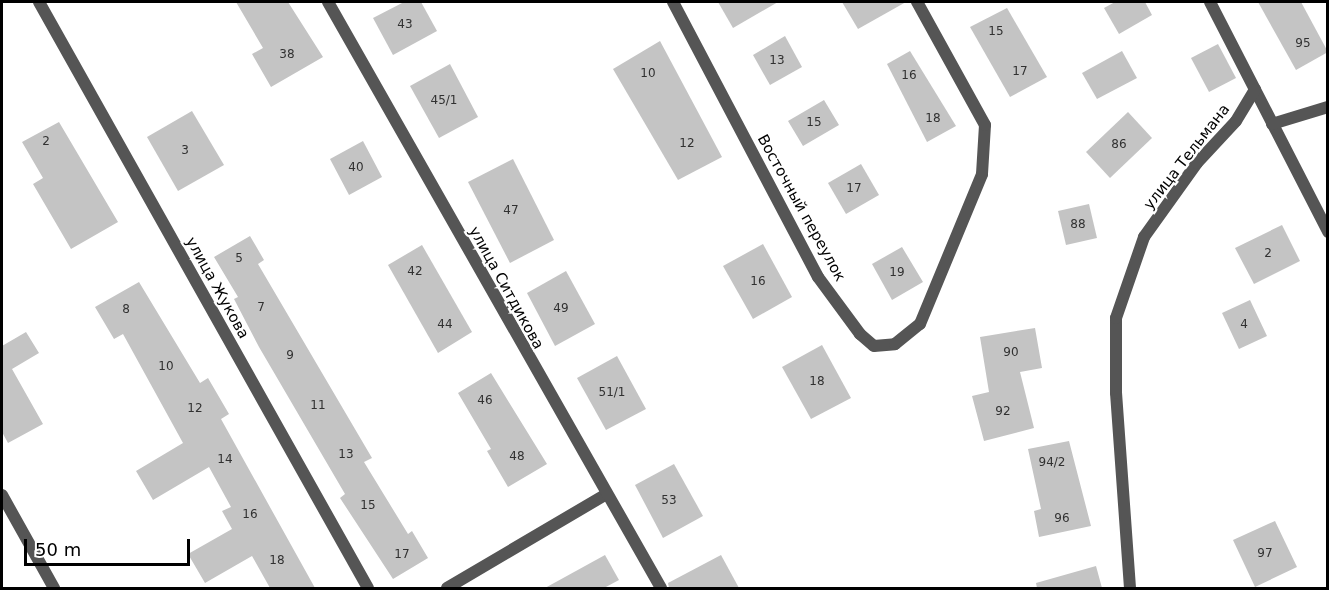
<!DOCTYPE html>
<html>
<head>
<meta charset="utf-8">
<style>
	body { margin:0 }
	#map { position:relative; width:1329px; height:590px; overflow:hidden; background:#fff; font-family:"DejaVu Sans",sans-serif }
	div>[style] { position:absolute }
	.building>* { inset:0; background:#c4c4c4 }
	.lane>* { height:12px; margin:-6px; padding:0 6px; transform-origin:6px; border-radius:6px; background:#555 }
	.street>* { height:12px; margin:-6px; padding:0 6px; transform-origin:6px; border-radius:6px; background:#555 }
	span { translate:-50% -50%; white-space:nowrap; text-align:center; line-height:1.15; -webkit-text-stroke:4.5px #fff; paint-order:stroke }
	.number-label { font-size:12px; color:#313131 }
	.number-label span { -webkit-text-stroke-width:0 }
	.street-label { font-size:15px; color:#000 }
	.frame { position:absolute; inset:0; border:3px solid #000; pointer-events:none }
	.scale { position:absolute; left:24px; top:539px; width:166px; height:27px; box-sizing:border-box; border:3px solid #000; border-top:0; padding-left:8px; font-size:18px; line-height:21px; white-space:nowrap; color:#000; -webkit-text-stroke:4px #fff; paint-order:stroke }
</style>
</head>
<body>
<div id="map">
	<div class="building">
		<i style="clip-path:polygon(236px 2px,288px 2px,323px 57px,271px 87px,252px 54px,263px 48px)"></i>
		<i style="clip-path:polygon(404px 2px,421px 2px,437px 31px,393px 55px,373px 18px)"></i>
		<i style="clip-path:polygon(718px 2px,778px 2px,733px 28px)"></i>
		<i style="clip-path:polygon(842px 2px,906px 2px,858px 29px)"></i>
		<i style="clip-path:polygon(1115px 2px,1145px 2px,1152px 15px,1119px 34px,1104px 8px)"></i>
		<i style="clip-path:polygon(1258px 2px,1301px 2px,1328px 52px,1296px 70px)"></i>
		<i style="clip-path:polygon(1007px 8px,1047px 77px,1010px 97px,970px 27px)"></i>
		<i style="clip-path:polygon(785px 36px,802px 67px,770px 85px,753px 55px)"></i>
		<i style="clip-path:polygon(660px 41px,722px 157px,678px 180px,613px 69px)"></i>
		<i style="clip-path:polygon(1218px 44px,1236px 78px,1209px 92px,1191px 58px)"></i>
		<i style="clip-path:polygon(910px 51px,956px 126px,927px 142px,887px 64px)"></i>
		<i style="clip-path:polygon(1122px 51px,1137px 78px,1097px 99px,1082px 73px)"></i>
		<i style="clip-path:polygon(450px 64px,478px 117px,439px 138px,410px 86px)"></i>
		<i style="clip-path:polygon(824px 100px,839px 125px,803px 146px,788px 121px)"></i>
		<i style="clip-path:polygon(192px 111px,224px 165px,178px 191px,147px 137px)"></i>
		<i style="clip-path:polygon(1128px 112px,1152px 138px,1110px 178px,1086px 152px)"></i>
		<i style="clip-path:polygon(59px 122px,118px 222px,71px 249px,33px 184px,43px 178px,22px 142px)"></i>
		<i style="clip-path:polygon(363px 141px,382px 177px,349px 195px,330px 159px)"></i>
		<i style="clip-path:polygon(513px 159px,554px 240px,510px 263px,468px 182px)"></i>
		<i style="clip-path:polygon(861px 164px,879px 195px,846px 214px,828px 183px)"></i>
		<i style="clip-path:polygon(1089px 204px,1097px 238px,1066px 245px,1058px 211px)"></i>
		<i style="clip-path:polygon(1282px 225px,1300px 261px,1254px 284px,1235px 248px)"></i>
		<i style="clip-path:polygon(250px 236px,264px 260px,258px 264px,372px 458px,364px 462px,408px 534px,412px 531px,428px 558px,393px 579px,340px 498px,345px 494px,259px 347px,234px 299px,238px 297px,214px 257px)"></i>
		<i style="clip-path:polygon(763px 244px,792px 297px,753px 319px,723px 266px)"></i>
		<i style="clip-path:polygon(422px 245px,472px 332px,438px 353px,388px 265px)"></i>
		<i style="clip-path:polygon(902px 247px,923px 282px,892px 300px,872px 264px)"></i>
		<i style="clip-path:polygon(566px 271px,595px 324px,555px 346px,527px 293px)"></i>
		<i style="clip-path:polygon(139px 282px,200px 383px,208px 378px,229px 414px,221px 419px,315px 588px,270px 588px,252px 556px,205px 583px,188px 554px,232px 529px,222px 511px,231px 507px,209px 467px,153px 500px,136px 471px,183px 443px,123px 334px,114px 339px,95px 307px)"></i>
		<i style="clip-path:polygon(1250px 300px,1267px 336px,1239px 349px,1222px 313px)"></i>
		<i style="clip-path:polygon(1035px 328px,1042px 368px,1020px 372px,1034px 428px,984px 441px,972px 396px,989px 392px,980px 337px)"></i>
		<i style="clip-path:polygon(26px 332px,39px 353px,12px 369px,43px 424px,8px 443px,2px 432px,2px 346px)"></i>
		<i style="clip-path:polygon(822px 345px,851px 398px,811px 419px,782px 367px)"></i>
		<i style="clip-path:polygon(617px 356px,646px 409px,606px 430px,577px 378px)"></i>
		<i style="clip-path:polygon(491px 373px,547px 464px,508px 487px,487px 451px,491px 449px,458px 393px)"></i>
		<i style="clip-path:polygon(1069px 441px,1091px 526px,1039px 537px,1034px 511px,1041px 509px,1028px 449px)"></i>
		<i style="clip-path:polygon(674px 464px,703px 516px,663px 538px,635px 485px)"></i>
		<i style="clip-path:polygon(1275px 521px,1297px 567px,1255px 587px,1233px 540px)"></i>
		<i style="clip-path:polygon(605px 555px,619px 580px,604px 588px,545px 588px)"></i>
		<i style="clip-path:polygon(721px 555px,739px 588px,669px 588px,668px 583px)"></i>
		<i style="clip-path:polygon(1096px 566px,1102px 588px,1037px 588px,1036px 583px)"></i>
	</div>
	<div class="lane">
		<i style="left:447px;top:588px;width:183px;rotate:-30.5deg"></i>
	</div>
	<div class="street">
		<i style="left:39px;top:2px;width:672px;rotate:60.69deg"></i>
		<i style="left:328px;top:2px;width:674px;rotate:60.39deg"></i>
		<i style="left:673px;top:2px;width:311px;rotate:62.2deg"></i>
		<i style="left:818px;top:277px;width:71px;rotate:53.6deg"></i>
		<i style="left:860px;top:334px;width:18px;rotate:41deg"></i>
		<i style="left:874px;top:346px;width:21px;rotate:-5deg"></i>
		<i style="left:895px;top:344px;width:32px;rotate:-39deg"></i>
		<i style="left:920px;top:324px;width:162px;rotate:-67.5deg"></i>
		<i style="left:982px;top:174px;width:49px;rotate:-86.5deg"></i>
		<i style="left:985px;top:125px;width:141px;rotate:-118.9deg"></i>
		<i style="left:1210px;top:2px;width:259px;rotate:62.8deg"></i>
		<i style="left:1272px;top:124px;width:59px;rotate:-16.9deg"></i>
		<i style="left:2px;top:495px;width:107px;rotate:60.8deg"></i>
		<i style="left:1130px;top:588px;width:196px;rotate:-94.1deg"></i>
		<i style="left:1116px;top:393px;width:75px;rotate:-90deg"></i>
		<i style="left:1116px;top:318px;width:86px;rotate:-70.9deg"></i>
		<i style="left:1144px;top:237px;width:91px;rotate:-54.4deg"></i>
		<i style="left:1197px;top:163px;width:57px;rotate:-47.1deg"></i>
		<i style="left:1236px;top:121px;width:37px;rotate:-59deg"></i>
	</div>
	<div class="number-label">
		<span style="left:405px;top:25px">43</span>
		<span style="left:996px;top:32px">15</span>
		<span style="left:1303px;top:44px">95</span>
		<span style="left:287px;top:55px">38</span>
		<span style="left:777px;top:61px">13</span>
		<span style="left:1020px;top:72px">17</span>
		<span style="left:648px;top:74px">10</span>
		<span style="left:909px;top:76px">16</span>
		<span style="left:444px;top:101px">45/1</span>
		<span style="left:933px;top:119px">18</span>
		<span style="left:814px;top:123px">15</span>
		<span style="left:46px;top:142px">2</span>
		<span style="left:687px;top:144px">12</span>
		<span style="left:1119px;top:145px">86</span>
		<span style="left:185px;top:151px">3</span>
		<span style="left:356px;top:168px">40</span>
		<span style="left:854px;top:189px">17</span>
		<span style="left:511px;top:211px">47</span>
		<span style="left:1078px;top:225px">88</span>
		<span style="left:1268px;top:254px">2</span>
		<span style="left:239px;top:259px">5</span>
		<span style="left:415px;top:272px">42</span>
		<span style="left:897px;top:273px">19</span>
		<span style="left:758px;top:282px">16</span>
		<span style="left:261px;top:308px">7</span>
		<span style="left:561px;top:309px">49</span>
		<span style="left:126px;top:310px">8</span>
		<span style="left:445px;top:325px">44</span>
		<span style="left:1244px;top:325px">4</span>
		<span style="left:1011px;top:353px">90</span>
		<span style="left:290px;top:356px">9</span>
		<span style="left:166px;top:367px">10</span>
		<span style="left:817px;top:382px">18</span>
		<span style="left:612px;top:393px">51/1</span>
		<span style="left:485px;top:401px">46</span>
		<span style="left:318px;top:406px">11</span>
		<span style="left:195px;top:409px">12</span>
		<span style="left:1003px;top:412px">92</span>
		<span style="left:346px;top:455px">13</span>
		<span style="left:517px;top:457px">48</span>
		<span style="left:225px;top:460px">14</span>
		<span style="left:1052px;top:463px">94/2</span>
		<span style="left:669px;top:501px">53</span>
		<span style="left:368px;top:506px">15</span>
		<span style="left:250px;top:515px">16</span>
		<span style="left:1062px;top:519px">96</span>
		<span style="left:1265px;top:554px">97</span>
		<span style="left:402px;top:555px">17</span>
		<span style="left:277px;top:561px">18</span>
	</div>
	<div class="street-label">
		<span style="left:1187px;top:157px;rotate:-52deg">улица Тельмана</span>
		<span style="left:801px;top:208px;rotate:61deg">Восточный переулок</span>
		<span style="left:217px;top:288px;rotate:61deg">улица Жукова</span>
		<span style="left:506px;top:288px;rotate:61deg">улица Ситдикова</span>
	</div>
	<div class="frame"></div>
	<div class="scale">50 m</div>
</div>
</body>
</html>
